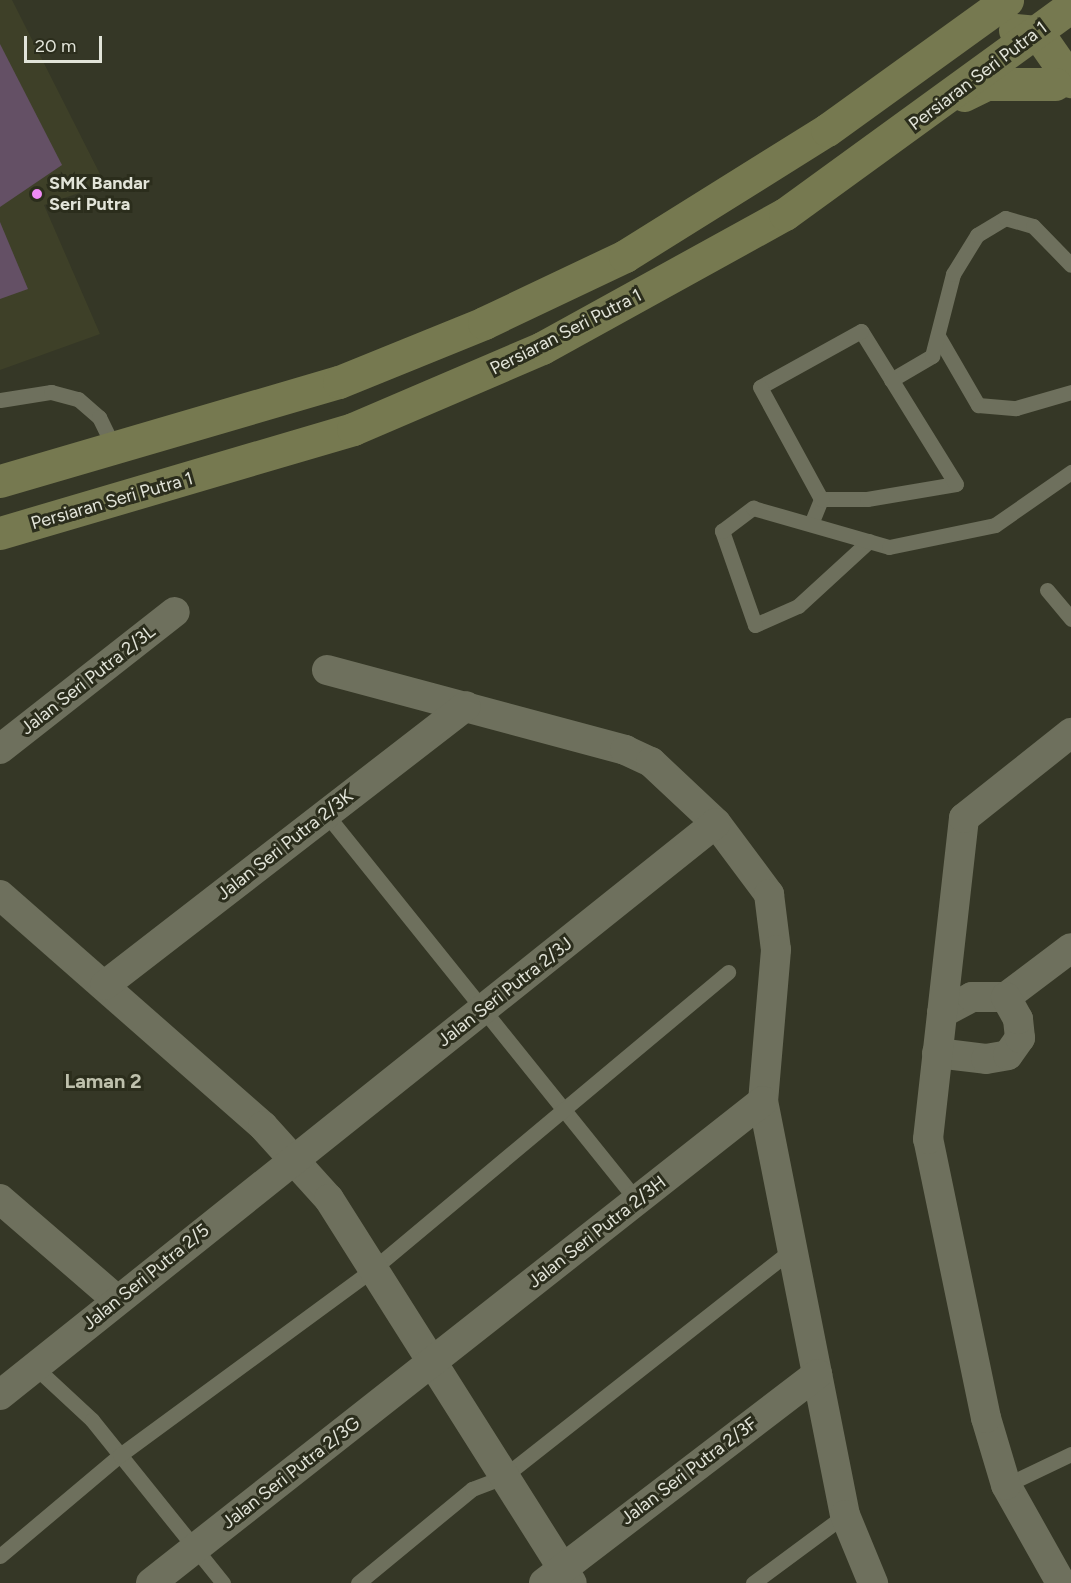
<!DOCTYPE html>
<html>
<head>
<meta charset="utf-8">
<style>
	body { margin:0 }
	#map { position:relative; width:1071px; height:1583px; overflow:hidden; background:#353726; font-family:Figtree,sans-serif }
	div>[style] { position:absolute }
	.built>* { inset:0; background:#3e4028 }
	.green>* { inset:0; background:#645065 }
	.lane>* { height:15px; margin:-7.5px; padding:0 7.5px; transform-origin:7.5px; border-radius:7.5px; background:#6e705d }
	.street>* { height:30px; margin:-15px; padding:0 15px; transform-origin:15px; border-radius:15px; background:#6e705d }
	.secondary>* { height:33px; margin:-16.5px; padding:0 16.5px; transform-origin:16.5px; border-radius:16.5px; background:#767950 }
	.dots>* { width:16px; height:16px; translate:-50% -50%; box-sizing:border-box; border:3px solid #2b2d1c; border-radius:50% }
	span { translate:-50% -50%; white-space:nowrap; text-align:center; line-height:1.15; -webkit-text-stroke:6px #2b2d1c; paint-order:stroke }
	.street-label { font-size:18px; color:#e2e4d9 }
	.poi-label { font-size:18px; color:#e2e4d9; font-weight:700 }
	.left { translate:0 -50%; text-align:left }
	.neighbourhood-label { font-size:20px; color:#bfc1ad; font-weight:700 }
	.scale { position:absolute; left:24px; top:36px; width:78px; height:27px; box-sizing:border-box; border:3px solid #e2e4d9; border-top:0; padding-left:8px; font-size:18px; line-height:21px; white-space:nowrap; color:#e2e4d9; -webkit-text-stroke:4px #2b2d1c; paint-order:stroke }
</style>
</head>
<body>
<div id="map">
	<div class="built">
		<i style="clip-path:polygon(0 0,12px 0,105px 184px,44px 205px,100px 334px,0 370px)"></i>
	</div>
	<div class="green">
		<i style="clip-path:polygon(0 44px,62px 165px,0 207px)"></i>
		<i style="clip-path:polygon(0 222px,28px 289px,0 299px)"></i>
	</div>
	<div class="lane">
		<i style="left:938px;top:336px;width:80px;rotate:59.9deg"></i>
		<i style="left:978px;top:405px;width:38px;rotate:5deg"></i>
		<i style="left:1016px;top:408px;width:57px;rotate:-16.2deg"></i>
		<i style="left:891px;top:380px;width:48px;rotate:-30.3deg"></i>
		<i style="left:932px;top:356px;width:85px;rotate:-75.6deg"></i>
		<i style="left:953px;top:274px;width:46px;rotate:-58.4deg"></i>
		<i style="left:977px;top:235px;width:33px;rotate:-31deg"></i>
		<i style="left:1005px;top:218px;width:29px;rotate:16deg"></i>
		<i style="left:1033px;top:226px;width:54px;rotate:45.7deg"></i>
		<i style="left:0;top:400px;width:52px;rotate:-8.9deg"></i>
		<i style="left:51px;top:392px;width:28px;rotate:15deg"></i>
		<i style="left:78px;top:399px;width:28px;rotate:41deg"></i>
		<i style="left:99px;top:417px;width:37px;rotate:64deg"></i>
		<i style="left:811px;top:524px;width:27px;rotate:-68deg"></i>
		<i style="left:821px;top:499px;width:46px"></i>
		<i style="left:867px;top:499px;width:90px;rotate:-9.6deg"></i>
		<i style="left:956px;top:484px;width:180px;rotate:-121.8deg"></i>
		<i style="left:861px;top:331px;width:115px;rotate:151deg"></i>
		<i style="left:760px;top:387px;width:128px;rotate:61.4deg"></i>
		<i style="left:869px;top:541px;width:96px;rotate:137.5deg"></i>
		<i style="left:798px;top:606px;width:47px;rotate:156.2deg"></i>
		<i style="left:755px;top:625px;width:100px;rotate:-109.3deg"></i>
		<i style="left:722px;top:531px;width:39px;rotate:-37deg"></i>
		<i style="left:753px;top:508px;width:141px;rotate:16deg"></i>
		<i style="left:889px;top:547px;width:108px;rotate:-11.7deg"></i>
		<i style="left:995px;top:525px;width:93px;rotate:-34.9deg"></i>
		<i style="left:1047px;top:590px;width:38px;rotate:50deg"></i>
		<i style="left:326px;top:814px;width:496px;rotate:51.2deg"></i>
		<i style="left:35px;top:1367px;width:78px;rotate:42.9deg"></i>
		<i style="left:92px;top:1420px;width:209px;rotate:51.2deg"></i>
		<i style="left:1006px;top:1485px;width:72px;rotate:-25.5deg"></i>
		<i style="left:0;top:1556px;width:157px;rotate:-40.1deg"></i>
		<i style="left:120px;top:1455px;width:314px;rotate:-36.3deg"></i>
		<i style="left:373px;top:1269px;width:463px;rotate:-39.9deg"></i>
		<i style="left:358px;top:1583px;width:148px;rotate:-39.5deg"></i>
		<i style="left:472px;top:1489px;width:33px;rotate:-21deg"></i>
		<i style="left:503px;top:1477px;width:369px;rotate:-38.2deg"></i>
		<i style="left:753px;top:1583px;width:114px;rotate:-36.5deg"></i>
	</div>
	<div class="street">
		<i style="left:327px;top:670px;width:309px;rotate:15deg"></i>
		<i style="left:625px;top:750px;width:29px;rotate:25deg"></i>
		<i style="left:651px;top:762px;width:89px;rotate:43.2deg"></i>
		<i style="left:716px;top:823px;width:89px;rotate:53.3deg"></i>
		<i style="left:769px;top:894px;width:56px;rotate:82.9deg"></i>
		<i style="left:776px;top:950px;width:152px;rotate:94.9deg"></i>
		<i style="left:763px;top:1101px;width:422px;rotate:78.8deg"></i>
		<i style="left:845px;top:1515px;width:74px;rotate:67.6deg"></i>
		<i style="left:0;top:749px;width:222px;rotate:-38.1deg"></i>
		<i style="left:0;top:895px;width:350px;rotate:41.3deg"></i>
		<i style="left:263px;top:1126px;width:98px;rotate:47.9deg"></i>
		<i style="left:329px;top:1199px;width:454px;rotate:57.7deg"></i>
		<i style="left:105px;top:985px;width:456px;rotate:-37.7deg"></i>
		<i style="left:942px;top:1013px;width:34px;rotate:-28deg"></i>
		<i style="left:972px;top:997px;width:34px"></i>
		<i style="left:1006px;top:997px;width:81px;rotate:-37deg"></i>
		<i style="left:937px;top:1053px;width:49px;rotate:7deg"></i>
		<i style="left:986px;top:1059px;width:22px;rotate:-10deg"></i>
		<i style="left:1008px;top:1055px;width:21px;rotate:-55deg"></i>
		<i style="left:1020px;top:1038px;width:19px;rotate:-96deg"></i>
		<i style="left:1018px;top:1019px;width:25px;rotate:-119deg"></i>
		<i style="left:0;top:1199px;width:155px;rotate:40.8deg"></i>
		<i style="left:0;top:1395px;width:916px;rotate:-38.62deg"></i>
		<i style="left:151px;top:1583px;width:779px;rotate:-38.22deg"></i>
		<i style="left:544px;top:1583px;width:344px;rotate:-37.4deg"></i>
		<i style="left:1061px;top:1583px;width:112px;rotate:-119.3deg"></i>
		<i style="left:1006px;top:1485px;width:70px;rotate:-106.6deg"></i>
		<i style="left:986px;top:1418px;width:285px;rotate:-101.7deg"></i>
		<i style="left:928px;top:1139px;width:323px;rotate:-83.6deg"></i>
		<i style="left:964px;top:818px;width:137px;rotate:-38.5deg"></i>
	</div>
	<div class="secondary">
		<i style="left:1015px;top:30px;width:22px;rotate:5deg"></i>
		<i style="left:1037px;top:32px;width:60px;rotate:55.2deg"></i>
		<i style="left:964px;top:95px;width:25px;rotate:-26deg"></i>
		<i style="left:987px;top:84px;width:68px"></i>
		<i style="left:0;top:481px;width:353px;rotate:-16.3deg"></i>
		<i style="left:339px;top:382px;width:157px;rotate:-22.1deg"></i>
		<i style="left:484px;top:323px;width:156px;rotate:-25.4deg"></i>
		<i style="left:625px;top:256px;width:238px;rotate:-32deg"></i>
		<i style="left:827px;top:130px;width:222px;rotate:-35.8deg"></i>
		<i style="left:0;top:533px;width:368px;rotate:-16.4deg"></i>
		<i style="left:353px;top:429px;width:206px;rotate:-23.2deg"></i>
		<i style="left:542px;top:348px;width:277px;rotate:-28.9deg"></i>
		<i style="left:785px;top:214px;width:354px;rotate:-36deg"></i>
	</div>
	<div class="dots">
		<i style="left:37px;top:194px;background:#f08bf5"></i>
	</div>
	<div class="street-label">
		<span style="left:978px;top:76px;rotate:-37deg">Persiaran Seri Putra 1</span>
		<span style="left:566px;top:332px;rotate:-27deg">Persiaran Seri Putra 1</span>
		<span style="left:112px;top:501px;rotate:-16deg">Persiaran Seri Putra 1</span>
		<span style="left:88px;top:680px;rotate:-38deg">Jalan Seri Putra 2/3L</span>
		<span style="left:285px;top:845px;rotate:-38deg">Jalan Seri Putra 2/3K</span>
		<span style="left:505px;top:992px;rotate:-38deg">Jalan Seri Putra 2/3J</span>
		<span style="left:597px;top:1232px;rotate:-38deg">Jalan Seri Putra 2/3H</span>
		<span style="left:146px;top:1277px;rotate:-39deg">Jalan Seri Putra 2/5</span>
		<span style="left:689px;top:1471px;rotate:-37deg">Jalan Seri Putra 2/3F</span>
		<span style="left:291px;top:1473px;rotate:-38deg">Jalan Seri Putra 2/3G</span>
	</div>
	<div class="poi-label">
		<span class="left" style="left:49px;top:194px">SMK Bandar<br>Seri Putra</span>
	</div>
	<div class="neighbourhood-label">
		<span style="left:103px;top:1081px">Laman 2</span>
	</div>
	<div class="scale">20 m</div>
</div>
</body>
</html>
